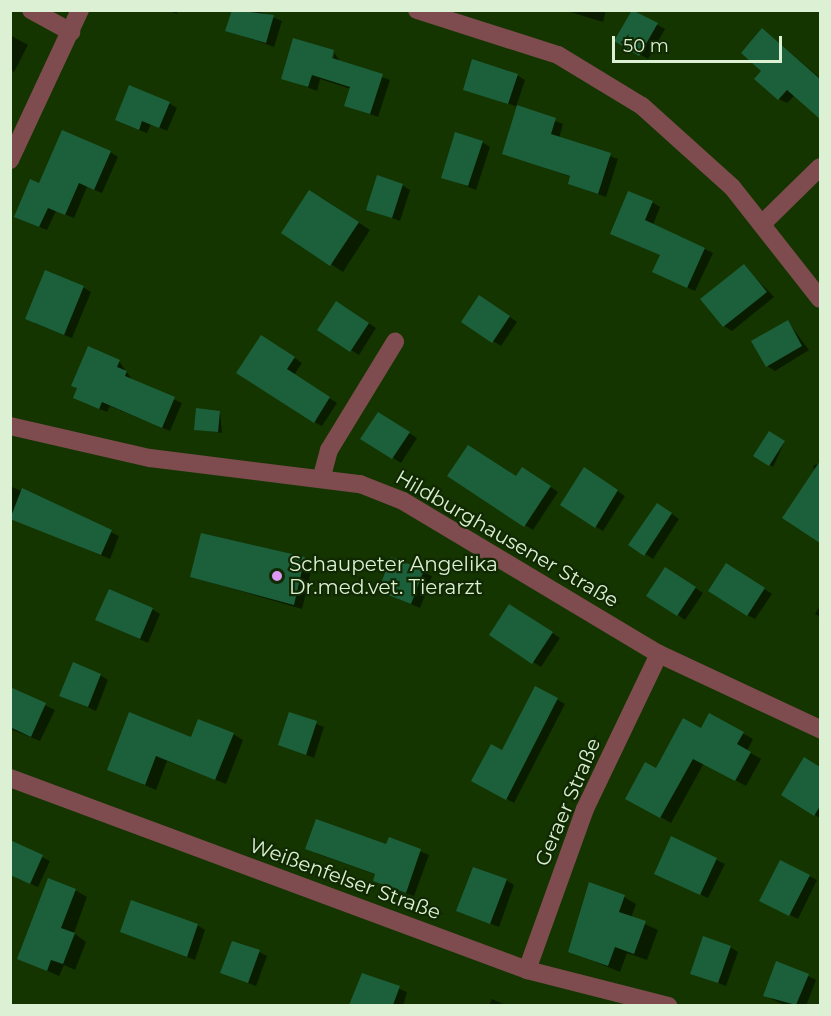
<!DOCTYPE html>
<html>
<head>
<meta charset="utf-8">
<style>
	body { margin:0 }
	#map { position:relative; width:831px; height:1016px; overflow:hidden; background:#143500; font-family:Montserrat,sans-serif }
	div>[style] { position:absolute }
	.shadow>* { inset:0; background:#0007 }
	.building>* { inset:0; background:#1c5f3b }
	.minor>* { height:18px; margin:-9px; padding:0 9px; transform-origin:9px; border-radius:9px; background:#7e4b4e }
	.dots>* { width:16px; height:16px; translate:-50% -50%; box-sizing:border-box; border:3px solid #102902; border-radius:50% }
	span { translate:-50% -50%; white-space:nowrap; text-align:center; line-height:1.15; -webkit-text-stroke:4.5px #102902; paint-order:stroke }
	.street-label { font-size:20px; color:#dcf0d3 }
	.poi-label { font-size:20px; color:#dcf0d3 }
	.left { translate:0 -50%; text-align:left }
	.frame { position:absolute; inset:0; border:12px solid #dcf0d3; pointer-events:none }
	.scale { position:absolute; left:612px; top:36px; width:170px; height:27px; box-sizing:border-box; border:3px solid #dcf0d3; border-top:0; padding-left:8px; font-size:18px; line-height:21px; white-space:nowrap; color:#dcf0d3; -webkit-text-stroke:4px #102902; paint-order:stroke }
</style>
</head>
<body>
<div id="map">
	<div class="shadow">
		<i style="clip-path:polygon(166px 10px,178px 10px,177px 14px)"></i>
		<i style="clip-path:polygon(233px 10px,255px 10px,282px 21px,274px 47px,227px 30px)"></i>
		<i style="clip-path:polygon(564px 10px,606px 10px,603px 22px)"></i>
		<i style="clip-path:polygon(633px 11px,665px 29px,648px 59px,616px 40px)"></i>
		<i style="clip-path:polygon(763px 30px,820px 78px,820px 117px,795px 95px,787px 103px,779px 99px,763px 71px)"></i>
		<i style="clip-path:polygon(10px 35px,28px 45px,14px 72px,10px 70px)"></i>
		<i style="clip-path:polygon(335px 53px,340px 62px,390px 80px,378px 117px,346px 105px,351px 89px,320px 79px,317px 91px,283px 78px,331px 66px)"></i>
		<i style="clip-path:polygon(517px 75px,525px 80px,516px 107px,563px 124px,559px 138px,618px 159px,606px 197px,569px 184px,571px 177px,504px 153px,518px 107px,465px 89px)"></i>
		<i style="clip-path:polygon(169px 103px,177px 108px,167px 131px,151px 124px,147px 133px,124px 124px)"></i>
		<i style="clip-path:polygon(482px 142px,490px 147px,476px 190px,443px 177px)"></i>
		<i style="clip-path:polygon(110px 152px,118px 157px,102px 193px,87px 187px,74px 218px,56px 211px,47px 230px,24px 221px,40px 185px)"></i>
		<i style="clip-path:polygon(402px 185px,410px 190px,400px 221px,368px 209px)"></i>
		<i style="clip-path:polygon(322px 198px,370px 230px,343px 272px,283px 233px)"></i>
		<i style="clip-path:polygon(652px 202px,660px 207px,653px 225px,713px 253px,695px 291px,661px 276px,661px 255px,620px 238px)"></i>
		<i style="clip-path:polygon(744px 266px,774px 297px,732px 331px,724px 326px)"></i>
		<i style="clip-path:polygon(83px 287px,91px 292px,72px 338px,34px 323px)"></i>
		<i style="clip-path:polygon(487px 301px,517px 322px,501px 346px,493px 341px)"></i>
		<i style="clip-path:polygon(345px 307px,376px 328px,359px 355px,319px 330px)"></i>
		<i style="clip-path:polygon(788px 322px,809px 350px,775px 371px,767px 366px)"></i>
		<i style="clip-path:polygon(270px 341px,302px 363px,294px 375px,337px 403px,322px 426px,314px 422px)"></i>
		<i style="clip-path:polygon(119px 361px,133px 381px,182px 403px,170px 431px,110px 406px,107px 412px,83px 402px)"></i>
		<i style="clip-path:polygon(220px 412px,222px 433px,196px 429px)"></i>
		<i style="clip-path:polygon(386px 418px,417px 438px,401px 463px,363px 438px)"></i>
		<i style="clip-path:polygon(769px 433px,784px 443px,773px 467px,755px 456px)"></i>
		<i style="clip-path:polygon(820px 463px,820px 498px,815px 500px,820px 503px,820px 541px,784px 518px,815px 472px,813px 466px)"></i>
		<i style="clip-path:polygon(530px 473px,558px 492px,533px 530px,525px 525px,516px 478px)"></i>
		<i style="clip-path:polygon(592px 474px,625px 496px,603px 531px,595px 526px)"></i>
		<i style="clip-path:polygon(10px 486px,119px 536px,110px 559px,10px 517px)"></i>
		<i style="clip-path:polygon(665px 509px,679px 519px,653px 559px,631px 545px)"></i>
		<i style="clip-path:polygon(305px 559px,313px 563px,302px 609px,192px 577px)"></i>
		<i style="clip-path:polygon(392px 559px,432px 576px,420px 608px,380px 591px)"></i>
		<i style="clip-path:polygon(735px 569px,772px 594px,755px 619px,747px 615px)"></i>
		<i style="clip-path:polygon(673px 573px,703px 593px,685px 620px,678px 615px)"></i>
		<i style="clip-path:polygon(820px 606px,820px 617px,815px 614px)"></i>
		<i style="clip-path:polygon(152px 609px,160px 614px,148px 643px,97px 620px)"></i>
		<i style="clip-path:polygon(518px 610px,560px 638px,541px 667px,533px 662px)"></i>
		<i style="clip-path:polygon(100px 675px,108px 680px,96px 711px,61px 695px)"></i>
		<i style="clip-path:polygon(536px 688px,565px 704px,514px 803px,473px 780px,502px 752px)"></i>
		<i style="clip-path:polygon(10px 689px,55px 710px,40px 741px,10px 729px)"></i>
		<i style="clip-path:polygon(290px 714px,324px 727px,314px 758px,280px 744px)"></i>
		<i style="clip-path:polygon(709px 715px,753px 739px,747px 751px,761px 759px,746px 786px,704px 763px,671px 823px,627px 798px,701px 730px)"></i>
		<i style="clip-path:polygon(233px 734px,243px 740px,226px 784px,167px 761px,156px 790px,108px 769px,192px 739px)"></i>
		<i style="clip-path:polygon(805px 759px,820px 768px,820px 818px,783px 795px)"></i>
		<i style="clip-path:polygon(672px 838px,725px 864px,708px 898px,664px 877px)"></i>
		<i style="clip-path:polygon(390px 839px,429px 855px,414px 896px,382px 885px,375px 880px,377px 875px,315px 853px,387px 846px)"></i>
		<i style="clip-path:polygon(12px 843px,50px 861px,38px 887px,10px 875px)"></i>
		<i style="clip-path:polygon(809px 876px,817px 880px,798px 919px,769px 905px)"></i>
		<i style="clip-path:polygon(506px 880px,514px 885px,499px 927px,458px 911px)"></i>
		<i style="clip-path:polygon(75px 890px,87px 897px,74px 933px,86px 942px,75px 970px,64px 965px,59px 976px,19px 958px)"></i>
		<i style="clip-path:polygon(624px 897px,636px 904px,631px 918px,658px 930px,647px 960px,627px 953px,620px 972px,569px 951px)"></i>
		<i style="clip-path:polygon(197px 925px,205px 930px,195px 960px,122px 932px)"></i>
		<i style="clip-path:polygon(730px 947px,738px 952px,726px 986px,692px 973px)"></i>
		<i style="clip-path:polygon(259px 952px,267px 956px,256px 986px,222px 973px)"></i>
		<i style="clip-path:polygon(363px 974px,407px 992px,403px 1006px,351px 1006px)"></i>
		<i style="clip-path:polygon(808px 976px,816px 980px,806px 1006px,786px 1006px,764px 995px)"></i>
		<i style="clip-path:polygon(492px 999px,508px 1006px,489px 1006px)"></i>
	</div>
	<div class="building">
		<i style="clip-path:polygon(232px 10px,274px 15px,266px 43px,225px 31px)"></i>
		<i style="clip-path:polygon(632px 10px,658px 23px,639px 56px,614px 41px)"></i>
		<i style="clip-path:polygon(762px 28px,820px 79px,820px 119px,787px 90px,778px 100px,754px 79px,761px 71px,741px 53px)"></i>
		<i style="clip-path:polygon(293px 38px,334px 50px,332px 58px,383px 74px,370px 114px,344px 106px,350px 87px,312px 75px,308px 87px,281px 79px)"></i>
		<i style="clip-path:polygon(472px 59px,518px 74px,508px 104px,463px 90px)"></i>
		<i style="clip-path:polygon(129px 85px,170px 102px,159px 128px,142px 121px,139px 130px,115px 120px)"></i>
		<i style="clip-path:polygon(517px 105px,556px 118px,551px 134px,611px 153px,598px 194px,568px 184px,570px 176px,502px 154px)"></i>
		<i style="clip-path:polygon(62px 130px,111px 151px,94px 190px,79px 183px,65px 215px,48px 208px,39px 227px,14px 217px,30px 179px,39px 183px)"></i>
		<i style="clip-path:polygon(455px 132px,483px 141px,468px 186px,441px 178px)"></i>
		<i style="clip-path:polygon(377px 175px,403px 184px,392px 218px,366px 210px)"></i>
		<i style="clip-path:polygon(309px 190px,359px 222px,330px 266px,281px 233px)"></i>
		<i style="clip-path:polygon(628px 191px,653px 201px,645px 220px,705px 248px,687px 288px,652px 272px,660px 255px,610px 234px)"></i>
		<i style="clip-path:polygon(744px 264px,767px 292px,723px 327px,700px 299px)"></i>
		<i style="clip-path:polygon(45px 270px,84px 286px,64px 335px,25px 319px)"></i>
		<i style="clip-path:polygon(479px 295px,510px 316px,492px 343px,461px 322px)"></i>
		<i style="clip-path:polygon(336px 301px,369px 323px,350px 352px,317px 330px)"></i>
		<i style="clip-path:polygon(788px 320px,802px 346px,766px 367px,751px 341px)"></i>
		<i style="clip-path:polygon(261px 335px,295px 357px,287px 369px,330px 397px,314px 423px,236px 373px)"></i>
		<i style="clip-path:polygon(88px 346px,120px 360px,117px 367px,127px 371px,125px 376px,175px 397px,162px 428px,102px 402px,99px 409px,73px 398px,77px 388px,71px 386px)"></i>
		<i style="clip-path:polygon(196px 408px,220px 411px,218px 432px,194px 430px)"></i>
		<i style="clip-path:polygon(378px 412px,410px 432px,392px 459px,360px 439px)"></i>
		<i style="clip-path:polygon(769px 431px,785px 441px,769px 466px,753px 456px)"></i>
		<i style="clip-path:polygon(468px 445px,516px 476px,522px 467px,551px 486px,524px 527px,447px 476px)"></i>
		<i style="clip-path:polygon(820px 461px,820px 543px,782px 518px)"></i>
		<i style="clip-path:polygon(584px 467px,618px 490px,595px 528px,560px 505px)"></i>
		<i style="clip-path:polygon(22px 488px,112px 530px,101px 555px,10px 519px)"></i>
		<i style="clip-path:polygon(657px 503px,672px 513px,644px 556px,628px 545px)"></i>
		<i style="clip-path:polygon(201px 533px,305px 557px,294px 605px,190px 577px)"></i>
		<i style="clip-path:polygon(391px 557px,424px 570px,411px 604px,378px 591px)"></i>
		<i style="clip-path:polygon(726px 563px,765px 588px,747px 616px,708px 591px)"></i>
		<i style="clip-path:polygon(665px 567px,696px 587px,677px 616px,646px 596px)"></i>
		<i style="clip-path:polygon(109px 589px,153px 608px,140px 639px,95px 620px)"></i>
		<i style="clip-path:polygon(509px 604px,553px 632px,532px 664px,489px 635px)"></i>
		<i style="clip-path:polygon(73px 662px,101px 674px,88px 707px,59px 696px)"></i>
		<i style="clip-path:polygon(535px 686px,558px 698px,506px 800px,471px 781px,491px 744px,502px 750px)"></i>
		<i style="clip-path:polygon(10px 687px,46px 703px,31px 737px,10px 727px)"></i>
		<i style="clip-path:polygon(129px 712px,191px 737px,198px 719px,234px 733px,215px 780px,156px 756px,145px 785px,107px 770px)"></i>
		<i style="clip-path:polygon(289px 712px,317px 721px,306px 755px,278px 745px)"></i>
		<i style="clip-path:polygon(709px 713px,744px 732px,737px 744px,751px 752px,735px 781px,693px 759px,660px 818px,625px 799px,645px 762px,656px 768px,683px 718px,701px 728px)"></i>
		<i style="clip-path:polygon(804px 757px,820px 767px,820px 806px,814px 816px,781px 795px)"></i>
		<i style="clip-path:polygon(316px 819px,386px 844px,389px 837px,421px 849px,406px 893px,373px 881px,375px 874px,305px 849px)"></i>
		<i style="clip-path:polygon(671px 836px,717px 858px,700px 895px,654px 874px)"></i>
		<i style="clip-path:polygon(10px 840px,43px 855px,30px 884px,10px 875px)"></i>
		<i style="clip-path:polygon(780px 860px,810px 875px,789px 916px,759px 901px)"></i>
		<i style="clip-path:polygon(473px 867px,507px 879px,490px 924px,456px 911px)"></i>
		<i style="clip-path:polygon(48px 878px,76px 889px,61px 928px,75px 933px,63px 964px,51px 960px,47px 971px,17px 959px)"></i>
		<i style="clip-path:polygon(589px 882px,625px 895px,619px 912px,646px 921px,634px 954px,615px 947px,608px 966px,568px 952px)"></i>
		<i style="clip-path:polygon(131px 900px,198px 924px,187px 957px,120px 932px)"></i>
		<i style="clip-path:polygon(703px 936px,731px 946px,718px 983px,690px 974px)"></i>
		<i style="clip-path:polygon(232px 941px,260px 950px,248px 983px,220px 973px)"></i>
		<i style="clip-path:polygon(776px 961px,809px 974px,796px 1005px,763px 996px)"></i>
		<i style="clip-path:polygon(362px 973px,400px 986px,393px 1005px,349px 1005px)"></i>
	</div>
	<div class="minor">
		<i style="left:31px;top:10px;width:46px;rotate:28.8deg"></i>
		<i style="left:417px;top:10px;width:148px;rotate:17.7deg"></i>
		<i style="left:558px;top:55px;width:98px;rotate:31.3deg"></i>
		<i style="left:642px;top:106px;width:121px;rotate:42deg"></i>
		<i style="left:732px;top:187px;width:142px;rotate:51.8deg"></i>
		<i style="left:10px;top:160px;width:166px;rotate:-65deg"></i>
		<i style="left:764px;top:222px;width:78px;rotate:-44.5deg"></i>
		<i style="left:10px;top:426px;width:144px;rotate:12.9deg"></i>
		<i style="left:150px;top:458px;width:212px;rotate:7.1deg"></i>
		<i style="left:360px;top:484px;width:46px;rotate:21.6deg"></i>
		<i style="left:403px;top:501px;width:298px;rotate:30.9deg"></i>
		<i style="left:659px;top:654px;width:178px;rotate:25deg"></i>
		<i style="left:322px;top:476px;width:27px;rotate:-75deg"></i>
		<i style="left:329px;top:450px;width:127px;rotate:-58.6deg"></i>
		<i style="left:10px;top:778px;width:552px;rotate:20.37deg"></i>
		<i style="left:527px;top:970px;width:146px;rotate:14.3deg"></i>
		<i style="left:527px;top:970px;width:171px;rotate:-70.2deg"></i>
		<i style="left:585px;top:809px;width:172px;rotate:-64.5deg"></i>
	</div>
	<div class="dots">
		<i style="left:277px;top:576px;background:#db99f5"></i>
	</div>
	<div class="street-label">
		<span style="left:507px;top:539px;rotate:30deg">Hildburghausener Straße</span>
		<span style="left:568px;top:802px;rotate:-67deg">Geraer Straße</span>
		<span style="left:345px;top:879px;rotate:20deg">Weißenfelser Straße</span>
	</div>
	<div class="poi-label">
		<span class="left" style="left:289px;top:576px">Schaupeter Angelika<br>Dr.med.vet. Tierarzt</span>
	</div>
	<div class="frame"></div>
	<div class="scale">50 m</div>
</div>
</body>
</html>
